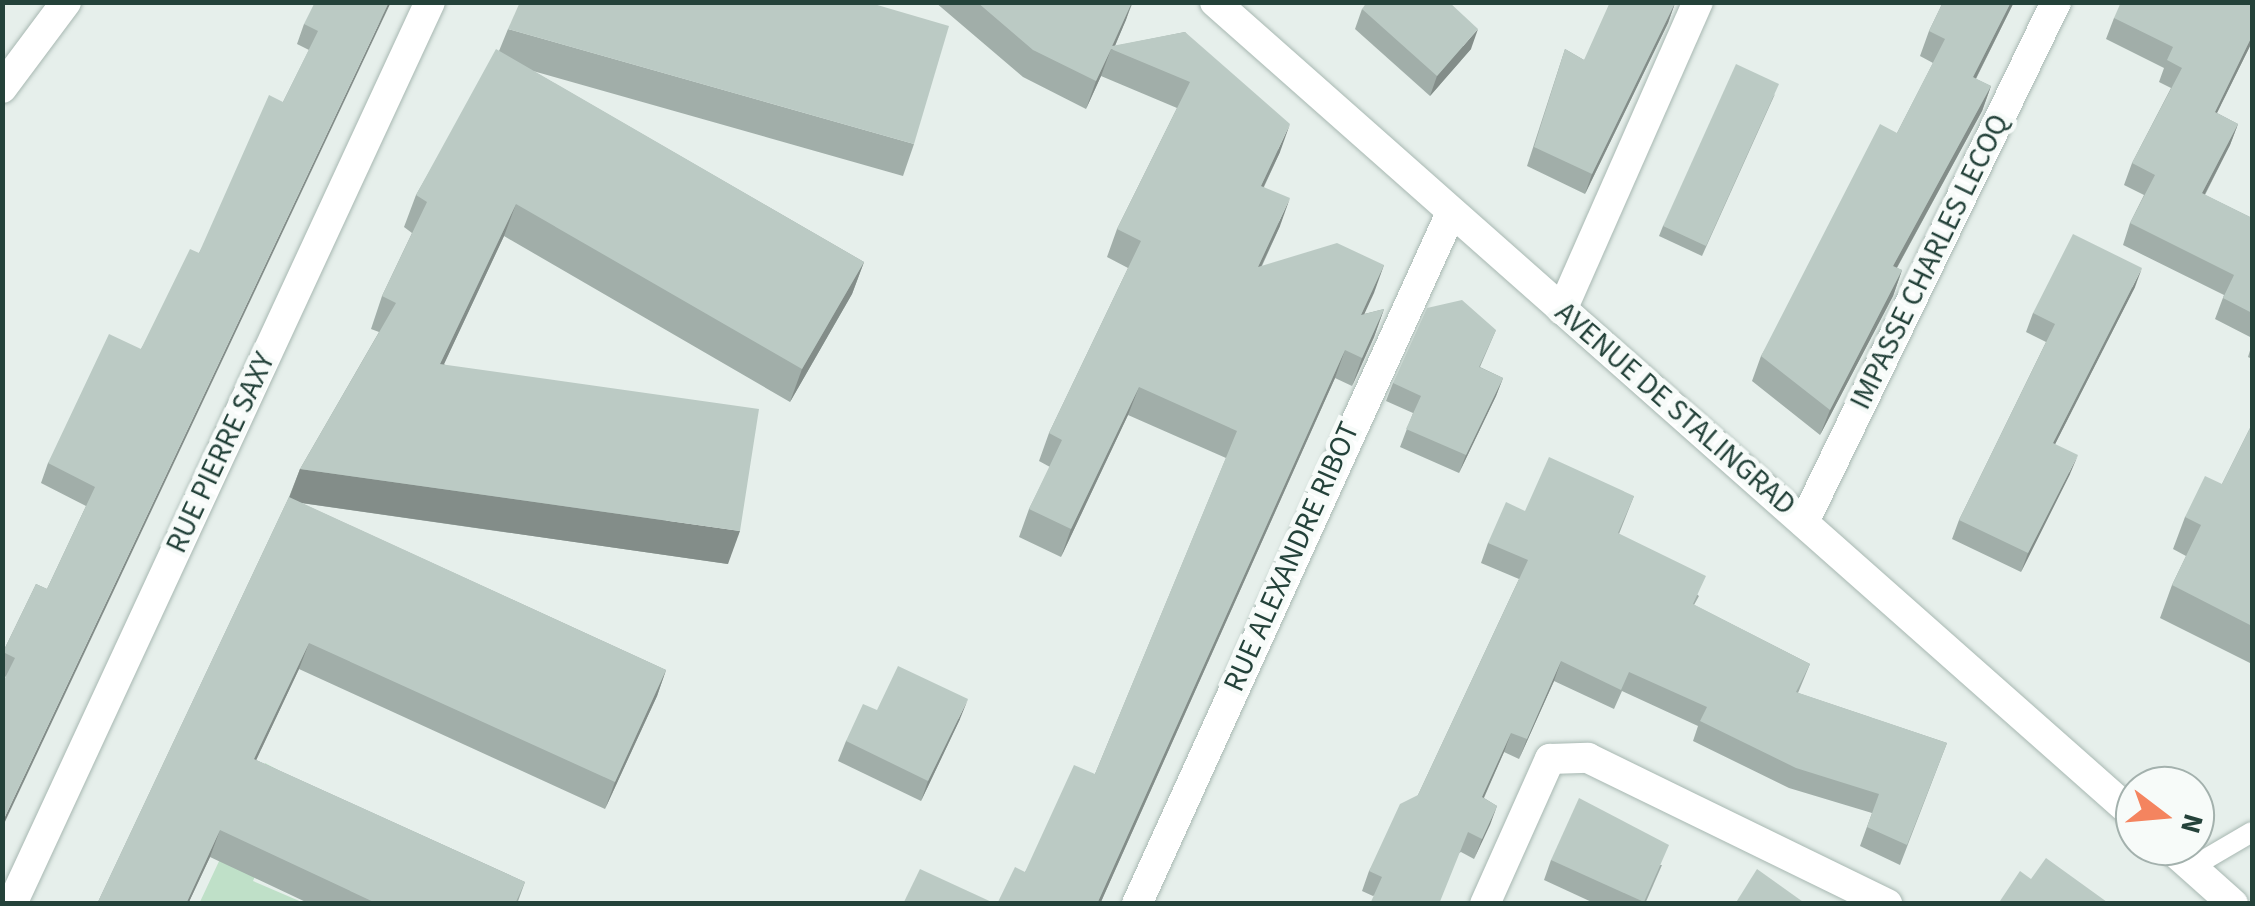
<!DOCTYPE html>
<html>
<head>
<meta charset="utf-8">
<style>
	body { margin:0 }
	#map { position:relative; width:2255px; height:906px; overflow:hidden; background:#e6efeb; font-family:"Source Sans 3",sans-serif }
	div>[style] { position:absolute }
	.green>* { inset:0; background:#bfe0c8 }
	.roads { filter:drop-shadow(0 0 2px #a8b8b2) drop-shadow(0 0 2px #a8b8b2) }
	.service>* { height:20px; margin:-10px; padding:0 10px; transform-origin:10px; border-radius:10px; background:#fff }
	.minor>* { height:30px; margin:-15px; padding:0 15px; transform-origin:15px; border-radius:15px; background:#fff }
	.secondary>* { height:30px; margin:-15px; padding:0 15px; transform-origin:15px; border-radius:15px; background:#fff }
	.wall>* { inset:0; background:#a1aea9 }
	.shaded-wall>* { inset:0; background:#838d89 }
	.building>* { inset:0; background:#bbcac4 }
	span { translate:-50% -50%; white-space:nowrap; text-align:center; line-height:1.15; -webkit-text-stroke:9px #f7fbf9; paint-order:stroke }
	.street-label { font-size:30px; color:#24423a }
	.frame { position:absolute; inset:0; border:5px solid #24423a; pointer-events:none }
	.north { position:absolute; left:2115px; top:766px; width:100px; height:100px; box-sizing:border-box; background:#f7fbf9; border:2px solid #a3b1ad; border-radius:50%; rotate:106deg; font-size:28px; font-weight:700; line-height:40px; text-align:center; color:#24423a }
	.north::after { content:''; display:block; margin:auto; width:35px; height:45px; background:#f4845f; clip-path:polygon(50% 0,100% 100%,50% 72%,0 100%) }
</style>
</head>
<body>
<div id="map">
	<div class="green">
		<i style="clip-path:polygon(265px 763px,278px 770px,250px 830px,270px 841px,253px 881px,304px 903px,199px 904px)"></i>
	</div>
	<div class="roads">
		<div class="service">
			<i style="left:2192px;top:867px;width:69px;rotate:-30.3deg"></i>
		</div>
		<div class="minor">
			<i style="left:2px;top:88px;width:107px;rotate:-53.3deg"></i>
			<i style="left:1562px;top:310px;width:337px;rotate:-66.2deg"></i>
			<i style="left:1804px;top:522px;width:578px;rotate:-64.14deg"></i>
			<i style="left:12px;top:904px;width:994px;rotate:-65.14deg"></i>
			<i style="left:1137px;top:904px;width:759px;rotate:-65.56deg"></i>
			<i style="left:1485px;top:904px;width:159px;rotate:-65.9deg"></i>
			<i style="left:1550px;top:759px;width:38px;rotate:-2deg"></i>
			<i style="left:1588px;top:758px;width:333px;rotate:26deg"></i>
		</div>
		<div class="secondary">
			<i style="left:1215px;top:2px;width:1228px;rotate:41.5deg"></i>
			<i style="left:2168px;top:846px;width:87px;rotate:41.7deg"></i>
		</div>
	</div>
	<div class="wall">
		<i style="clip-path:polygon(391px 2px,6px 677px,2px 675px,2px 654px,36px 584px,47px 589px,86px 506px,41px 483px,48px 463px,141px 349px,199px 253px,283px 102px,309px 50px,297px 44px,304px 24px)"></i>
		<i style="clip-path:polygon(935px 2px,1133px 2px,1115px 46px,1185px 32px,1280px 152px,1264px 187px,1280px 226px,1262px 266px,1384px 265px,1364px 314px,1384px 309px,1374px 337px,1352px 386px,1335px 378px,1100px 904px,1025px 872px,1095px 774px,1226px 458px,1128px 415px,1061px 557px,1019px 537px,1029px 509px,1050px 467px,1039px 461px,1049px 433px,1128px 268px,1107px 257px,1117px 229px,1177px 108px,1101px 76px,1086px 109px,1023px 77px)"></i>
		<i style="clip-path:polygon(1943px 2px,2014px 2px,1976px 79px,1991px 86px,1982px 111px,1897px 268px,1902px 270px,1893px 296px,1820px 435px,1752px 381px,1761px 356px,1897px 133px,1933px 63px,1920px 56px,1929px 31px)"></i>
		<i style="clip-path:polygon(2252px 2px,2252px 42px,2217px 113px,2238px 124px,2230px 145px,2205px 195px,2252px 218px,2252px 338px,2215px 319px,2224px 295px,2123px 245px,2130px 223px,2144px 195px,2124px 185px,2132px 163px,2171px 88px,2159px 82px,2164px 68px,2106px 39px,2114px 18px)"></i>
		<i style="clip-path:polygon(1675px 3px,1668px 23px,1585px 194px,1527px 166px,1565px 49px,1584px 60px)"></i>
		<i style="clip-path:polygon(1362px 9px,1471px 49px,1430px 96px,1355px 29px)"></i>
		<i style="clip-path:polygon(508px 29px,914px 144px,903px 176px,533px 71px,864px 262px,852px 294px,790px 402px,504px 236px,444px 364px,728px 564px,301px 503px,666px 670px,657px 696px,605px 809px,299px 669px,256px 760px,525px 882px,517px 904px,310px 904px,210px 857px,188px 904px,97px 904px,289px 497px,300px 469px,379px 332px,371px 329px,382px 296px,412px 233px,404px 227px,416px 195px,499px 51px)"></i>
		<i style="clip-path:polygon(1775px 94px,1702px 256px,1659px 236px,1663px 226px)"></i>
		<i style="clip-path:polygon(2135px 287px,2055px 444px,2070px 474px,2021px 572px,1952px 539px,1959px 520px,2046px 342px,2026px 332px,2033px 313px)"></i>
		<i style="clip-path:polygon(1496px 330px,1480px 367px,1503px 378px,1496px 396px,1459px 473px,1400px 447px,1413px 413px,1386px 401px,1393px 383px)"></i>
		<i style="clip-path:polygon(2252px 344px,2252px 359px,2248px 357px)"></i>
		<i style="clip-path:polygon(2252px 424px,2252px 664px,2160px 618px,2172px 585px,2186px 556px,2173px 549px,2185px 517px,2222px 484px)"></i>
		<i style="clip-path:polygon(1634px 496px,1619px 534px,1699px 596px,1694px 605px,1810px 664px,1798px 693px,1947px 743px,1900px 865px,1860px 846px,1872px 813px,1789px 788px,1693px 741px,1698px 726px,1622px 691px,1614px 709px,1554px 681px,1519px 759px,1504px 752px,1484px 798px,1497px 806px,1474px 859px,1461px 852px,1373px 896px,1362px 891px,1369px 871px,1418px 795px,1519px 579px,1481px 563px,1488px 543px,1525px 511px)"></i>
		<i style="clip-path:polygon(877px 710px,960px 719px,921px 801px,838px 761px,846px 741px)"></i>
		<i style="clip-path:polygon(1551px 860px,1662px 865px,1645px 904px,1596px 904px,1544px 880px)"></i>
	</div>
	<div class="shaded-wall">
		<i style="clip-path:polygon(389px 2px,391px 2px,2px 828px,2px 823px)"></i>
		<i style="clip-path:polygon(1132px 2px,1126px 20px,1113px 50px,1111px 49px)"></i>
		<i style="clip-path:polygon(2011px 2px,2014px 2px,1964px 102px,1973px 77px)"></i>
		<i style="clip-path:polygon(1675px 3px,1668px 23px,1585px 194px,1592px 174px)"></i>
		<i style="clip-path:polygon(1478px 29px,1471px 49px,1430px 96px,1437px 76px)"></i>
		<i style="clip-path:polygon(2252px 36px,2252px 42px,2207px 133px,2215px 112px)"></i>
		<i style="clip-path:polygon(1111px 49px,1101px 76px,1086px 109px,1096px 81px)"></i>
		<i style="clip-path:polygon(1991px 86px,1982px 111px,1884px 291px,1893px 266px)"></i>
		<i style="clip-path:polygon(1290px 124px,1280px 152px,1251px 213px,1261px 186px)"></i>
		<i style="clip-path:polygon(2238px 124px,2230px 145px,2194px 215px,2202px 193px)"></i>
		<i style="clip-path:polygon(1290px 198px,1280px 226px,1248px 294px,1258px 267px)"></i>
		<i style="clip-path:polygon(516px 204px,504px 236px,429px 396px,440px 364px)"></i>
		<i style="clip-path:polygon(864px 262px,852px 294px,790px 402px,802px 369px)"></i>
		<i style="clip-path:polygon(1384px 265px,1374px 293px,1351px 343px,1361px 315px)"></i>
		<i style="clip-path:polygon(2142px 268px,2135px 287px,2046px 462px,2053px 443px)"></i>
		<i style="clip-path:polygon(1902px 270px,1893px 296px,1820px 435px,1830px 410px)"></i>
		<i style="clip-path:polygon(1384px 309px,1374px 337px,1352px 386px,1362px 358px)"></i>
		<i style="clip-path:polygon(1345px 350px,1335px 378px,1100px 904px,1097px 904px)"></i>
		<i style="clip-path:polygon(1503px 378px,1496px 396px,1459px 473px,1466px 455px)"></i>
		<i style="clip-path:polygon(1139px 387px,1128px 415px,1061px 557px,1071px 529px)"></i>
		<i style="clip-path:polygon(2078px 455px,2070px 474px,2021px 572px,2028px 553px)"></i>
		<i style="clip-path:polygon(300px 469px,740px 531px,728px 564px,288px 501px)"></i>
		<i style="clip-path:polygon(309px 643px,299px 669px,244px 786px,254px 759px)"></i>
		<i style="clip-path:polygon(1561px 661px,1554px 681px,1519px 759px,1527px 739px)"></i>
		<i style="clip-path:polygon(666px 670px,657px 696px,605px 809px,615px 782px)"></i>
		<i style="clip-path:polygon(968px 699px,960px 719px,921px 801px,928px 781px)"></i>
		<i style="clip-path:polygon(1511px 733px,1504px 752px,1475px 817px,1482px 797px)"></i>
		<i style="clip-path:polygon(1497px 806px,1490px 825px,1474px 859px,1482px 839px)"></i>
		<i style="clip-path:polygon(220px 830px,210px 857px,188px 904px,186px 904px)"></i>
	</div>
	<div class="building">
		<i style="clip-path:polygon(315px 2px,389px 2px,2px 823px,2px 684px,15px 658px,3px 652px,36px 584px,47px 589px,95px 487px,48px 463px,109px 334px,141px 349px,190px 249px,199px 253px,269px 95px,283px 102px,318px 31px,304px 24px)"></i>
		<i style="clip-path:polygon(520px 2px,867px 2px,949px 26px,914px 144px,508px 29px)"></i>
		<i style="clip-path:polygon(977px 2px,1132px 2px,1112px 46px,1185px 32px,1290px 124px,1261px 186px,1290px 198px,1258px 267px,1337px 243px,1384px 265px,1361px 315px,1384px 309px,1362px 358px,1345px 350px,1097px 904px,997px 904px,1015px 867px,1025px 872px,1074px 765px,1095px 774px,1237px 431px,1139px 387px,1071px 529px,1029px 509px,1062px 440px,1049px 433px,1141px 241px,1117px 229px,1190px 82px,1111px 49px,1096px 81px,1033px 50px)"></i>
		<i style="clip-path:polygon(1367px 2px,1449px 2px,1478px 29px,1437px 76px,1362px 9px)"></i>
		<i style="clip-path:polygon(1610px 2px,1675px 3px,1592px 174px,1534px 147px,1565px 49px,1584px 60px)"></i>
		<i style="clip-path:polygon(1943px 2px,2011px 2px,1973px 77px,1991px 86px,1893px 266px,1902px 270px,1830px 410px,1761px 356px,1880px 124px,1897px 133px,1945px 39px,1929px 31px)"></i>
		<i style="clip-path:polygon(2121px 2px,2252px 2px,2252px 36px,2215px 112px,2238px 124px,2202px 193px,2252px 218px,2252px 313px,2223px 298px,2234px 275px,2130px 223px,2155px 175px,2132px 163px,2182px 68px,2167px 60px,2173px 47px,2114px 18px)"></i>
		<i style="clip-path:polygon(496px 49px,864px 262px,802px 369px,516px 204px,440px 364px,759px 409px,740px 531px,300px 469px,396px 303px,382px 296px,427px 202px,416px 195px)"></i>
		<i style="clip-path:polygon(1736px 64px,1779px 84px,1706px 246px,1663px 226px)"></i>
		<i style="clip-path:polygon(2073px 234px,2142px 268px,2053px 443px,2078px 455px,2028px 553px,1959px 520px,2055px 324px,2033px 313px)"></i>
		<i style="clip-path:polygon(1462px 300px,1496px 330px,1479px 367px,1503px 378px,1466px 455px,1406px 429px,1421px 396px,1393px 383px,1427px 308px)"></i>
		<i style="clip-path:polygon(2252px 424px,2252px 626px,2172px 585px,2201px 525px,2185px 517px,2205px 476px,2222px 484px)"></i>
		<i style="clip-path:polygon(1549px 457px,1634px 496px,1618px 533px,1706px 576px,1693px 604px,1810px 664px,1796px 692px,1947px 743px,1907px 845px,1867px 827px,1879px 794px,1796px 768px,1700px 721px,1707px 707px,1629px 672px,1621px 690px,1561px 661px,1527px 739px,1511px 733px,1482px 797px,1497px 806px,1482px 839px,1468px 832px,1439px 904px,1370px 904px,1382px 877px,1369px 871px,1400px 804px,1418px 795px,1528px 560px,1488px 543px,1506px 502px,1525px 511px)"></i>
		<i style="clip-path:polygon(289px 497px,666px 670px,615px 782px,309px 643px,254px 759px,525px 882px,515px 904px,378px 904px,220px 830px,186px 904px,97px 904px)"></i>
		<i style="clip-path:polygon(898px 666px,968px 699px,928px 781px,846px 741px,863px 704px,877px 710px)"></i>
		<i style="clip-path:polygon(1579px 798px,1669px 845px,1644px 902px,1551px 860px)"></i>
		<i style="clip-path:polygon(2046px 858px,2107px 902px,2106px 904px,1998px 904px,2020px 871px,2031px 879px)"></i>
		<i style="clip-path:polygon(920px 869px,996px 904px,903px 904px)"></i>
		<i style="clip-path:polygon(1757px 869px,1806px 904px,1735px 904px)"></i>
	</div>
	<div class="street-label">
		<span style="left:1930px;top:262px;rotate:-64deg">IMPASSE CHARLES LECOQ</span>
		<span style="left:1675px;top:409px;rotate:41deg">AVENUE DE STALINGRAD</span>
		<span style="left:221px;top:453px;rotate:-65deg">RUE PIERRE SAXY</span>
		<span style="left:1292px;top:557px;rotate:-66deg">RUE ALEXANDRE RIBOT</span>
	</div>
	<div class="frame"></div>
	<div class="north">N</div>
</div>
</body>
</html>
